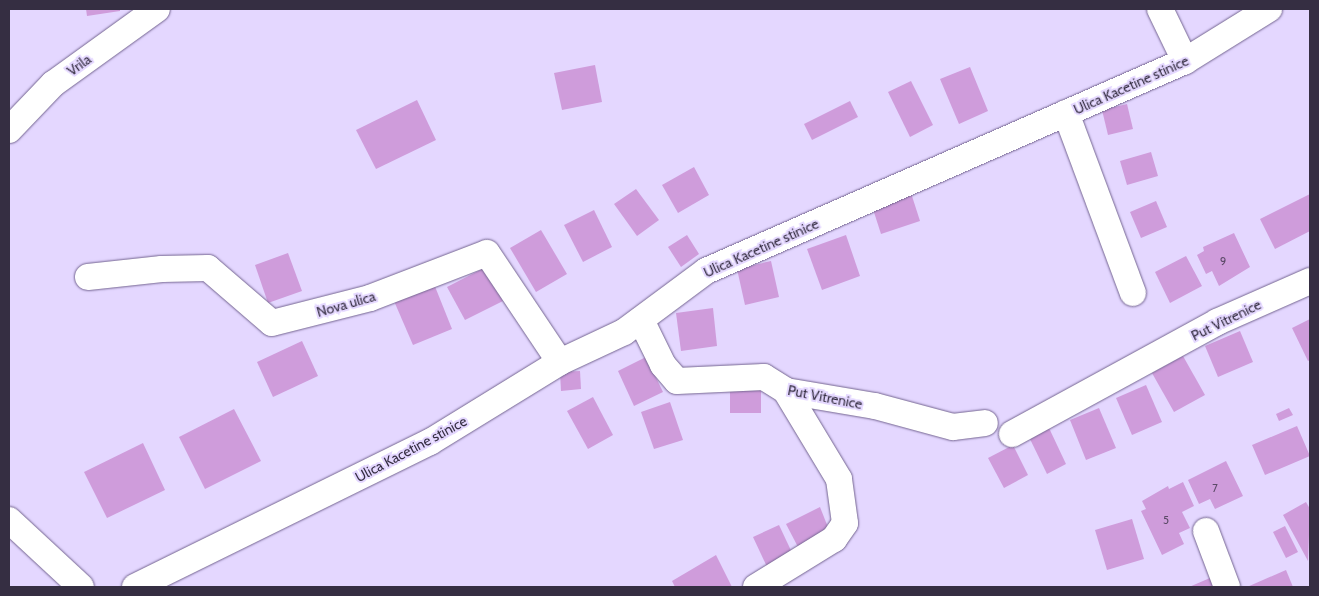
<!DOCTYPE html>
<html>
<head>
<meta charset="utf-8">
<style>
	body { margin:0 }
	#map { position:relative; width:1319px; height:596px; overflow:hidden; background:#e4d7ff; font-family:Cabin,sans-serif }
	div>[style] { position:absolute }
	.building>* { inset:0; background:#cf9cdb }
	.roads { filter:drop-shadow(0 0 1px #746591) drop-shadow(0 0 1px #746591) }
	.minor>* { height:26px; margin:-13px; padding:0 13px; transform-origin:13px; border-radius:13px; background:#fff }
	span { translate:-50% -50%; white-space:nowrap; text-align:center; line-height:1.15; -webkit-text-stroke:4px #e4d7ff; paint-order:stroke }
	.number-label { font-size:11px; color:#5c4a68 }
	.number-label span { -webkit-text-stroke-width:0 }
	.street-label { font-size:14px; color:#352e42 }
	.frame { position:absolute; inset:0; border:10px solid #352e42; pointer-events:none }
</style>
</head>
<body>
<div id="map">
	<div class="building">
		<i style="clip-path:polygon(86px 9px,120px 9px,120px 11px,87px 16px)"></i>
		<i style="clip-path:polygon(595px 65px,602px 102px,562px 110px,554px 73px)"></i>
		<i style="clip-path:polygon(970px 67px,988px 111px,959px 124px,940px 79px)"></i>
		<i style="clip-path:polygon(911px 81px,933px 125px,910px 137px,888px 92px)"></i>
		<i style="clip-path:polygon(417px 100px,436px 140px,376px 169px,356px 130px)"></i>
		<i style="clip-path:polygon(850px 101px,858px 117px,812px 140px,804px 124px)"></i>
		<i style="clip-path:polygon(1127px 104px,1133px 129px,1108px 135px,1102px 110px)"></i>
		<i style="clip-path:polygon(1151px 152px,1158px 176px,1127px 185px,1120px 161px)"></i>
		<i style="clip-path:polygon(694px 167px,709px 195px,678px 213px,662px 185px)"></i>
		<i style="clip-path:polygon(636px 189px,659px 220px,637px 236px,614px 204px)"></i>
		<i style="clip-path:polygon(911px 193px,920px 221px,881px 234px,872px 206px)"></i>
		<i style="clip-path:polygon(1310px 194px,1310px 231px,1275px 249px,1260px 219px)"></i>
		<i style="clip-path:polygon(1156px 201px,1167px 227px,1141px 238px,1130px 212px)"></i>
		<i style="clip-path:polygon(594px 210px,612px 247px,583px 262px,564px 225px)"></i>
		<i style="clip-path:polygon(541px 230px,567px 274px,536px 292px,510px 248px)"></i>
		<i style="clip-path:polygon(1234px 233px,1250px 267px,1219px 286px,1212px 271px,1206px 274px,1197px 255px,1204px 251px,1203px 247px)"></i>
		<i style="clip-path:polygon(687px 235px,699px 254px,681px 267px,668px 247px)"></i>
		<i style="clip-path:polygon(846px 235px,860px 276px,822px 290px,807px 249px)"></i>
		<i style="clip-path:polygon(288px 253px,302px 291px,268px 303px,255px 265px)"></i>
		<i style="clip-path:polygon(1186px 256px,1202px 286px,1170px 303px,1155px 272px)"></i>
		<i style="clip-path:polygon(771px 261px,779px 297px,745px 305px,737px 269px)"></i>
		<i style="clip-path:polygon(486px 267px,503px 301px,465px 320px,447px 287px)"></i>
		<i style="clip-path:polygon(434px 284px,452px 329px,413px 345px,394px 301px)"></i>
		<i style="clip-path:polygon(713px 308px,717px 346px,681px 351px,676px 313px)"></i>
		<i style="clip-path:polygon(1310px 319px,1310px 360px,1308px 361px,1292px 328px)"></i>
		<i style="clip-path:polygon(1240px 331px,1253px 362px,1218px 377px,1205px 346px)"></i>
		<i style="clip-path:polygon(302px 341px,318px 376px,273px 397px,257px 362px)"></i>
		<i style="clip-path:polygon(1183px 356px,1205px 395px,1174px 412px,1152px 373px)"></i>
		<i style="clip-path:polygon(646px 357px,663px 392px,634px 406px,618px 371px)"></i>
		<i style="clip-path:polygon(580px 371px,581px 389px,561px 391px,560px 372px)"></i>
		<i style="clip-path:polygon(730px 385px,761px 385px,761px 413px,730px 413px)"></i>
		<i style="clip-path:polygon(1146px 385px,1162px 422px,1132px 435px,1116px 398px)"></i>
		<i style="clip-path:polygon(593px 397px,613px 435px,588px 449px,567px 411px)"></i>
		<i style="clip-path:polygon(670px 402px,683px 440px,654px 449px,641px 412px)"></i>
		<i style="clip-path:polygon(1099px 408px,1116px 448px,1086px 460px,1070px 420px)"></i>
		<i style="clip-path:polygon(1289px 408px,1293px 415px,1279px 421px,1276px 414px)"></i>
		<i style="clip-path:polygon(234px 409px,261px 461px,205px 489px,179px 437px)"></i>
		<i style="clip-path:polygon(1297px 426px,1310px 456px,1265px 475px,1252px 445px)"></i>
		<i style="clip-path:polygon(1049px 428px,1066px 464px,1047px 474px,1029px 437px)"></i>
		<i style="clip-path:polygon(143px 443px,165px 490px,107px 518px,84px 472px)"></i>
		<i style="clip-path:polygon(1013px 445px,1028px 475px,1004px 488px,988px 458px)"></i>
		<i style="clip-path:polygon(1226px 461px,1243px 496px,1215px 509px,1210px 499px,1199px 504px,1188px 480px)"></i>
		<i style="clip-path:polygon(1183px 482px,1194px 506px,1182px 512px,1190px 528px,1179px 533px,1184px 544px,1162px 555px,1141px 511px,1146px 509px,1142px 501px,1168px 486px,1169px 489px)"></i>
		<i style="clip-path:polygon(1306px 502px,1310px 509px,1308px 561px,1283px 515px)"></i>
		<i style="clip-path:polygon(820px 507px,831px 535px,798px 547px,786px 524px)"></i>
		<i style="clip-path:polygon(1132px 519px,1144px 559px,1107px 570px,1095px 530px)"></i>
		<i style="clip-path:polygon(779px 525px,795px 559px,769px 571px,753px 537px)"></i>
		<i style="clip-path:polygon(1285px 526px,1298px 552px,1286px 558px,1273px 532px)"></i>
		<i style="clip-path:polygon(716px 555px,732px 587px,675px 587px,672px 581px)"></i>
		<i style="clip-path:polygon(1286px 570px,1293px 587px,1247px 587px)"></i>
		<i style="clip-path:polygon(1210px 578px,1213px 587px,1189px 587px)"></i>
	</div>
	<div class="roads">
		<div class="minor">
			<i style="left:1160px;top:9px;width:58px;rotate:64.3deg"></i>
			<i style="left:1066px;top:113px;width:192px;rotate:69.6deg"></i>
			<i style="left:9px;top:130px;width:64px;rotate:-46.3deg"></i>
			<i style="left:53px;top:84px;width:128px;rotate:-35.8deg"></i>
			<i style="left:88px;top:277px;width:74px;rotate:-6.2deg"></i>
			<i style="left:162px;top:269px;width:46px;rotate:-1.2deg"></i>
			<i style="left:208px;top:268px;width:84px;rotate:40.7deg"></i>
			<i style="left:272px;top:323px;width:101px;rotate:-14.3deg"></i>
			<i style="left:370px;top:298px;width:125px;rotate:-21deg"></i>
			<i style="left:487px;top:253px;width:131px;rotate:56.2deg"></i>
			<i style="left:641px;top:320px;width:50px;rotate:63.9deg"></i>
			<i style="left:663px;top:365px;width:21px;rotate:49deg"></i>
			<i style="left:677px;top:381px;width:87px;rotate:-2.6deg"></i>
			<i style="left:764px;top:377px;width:26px;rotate:32deg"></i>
			<i style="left:786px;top:391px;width:90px;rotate:9.6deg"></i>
			<i style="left:875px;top:406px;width:81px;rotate:15.1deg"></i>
			<i style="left:953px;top:427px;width:32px;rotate:-7deg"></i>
			<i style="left:1012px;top:434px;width:234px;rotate:-28.6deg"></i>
			<i style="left:1217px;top:322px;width:102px;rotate:-23.8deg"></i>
			<i style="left:9px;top:520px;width:98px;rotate:42.9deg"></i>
			<i style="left:1206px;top:531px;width:60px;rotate:69.4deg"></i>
			<i style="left:135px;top:587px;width:329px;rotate:-26.2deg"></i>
			<i style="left:430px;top:442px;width:153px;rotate:-31.6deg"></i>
			<i style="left:560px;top:362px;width:71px;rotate:-25.1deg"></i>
			<i style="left:624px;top:332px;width:102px;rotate:-36.6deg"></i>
			<i style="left:706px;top:271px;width:523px;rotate:-23.67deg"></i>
			<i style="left:1185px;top:61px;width:99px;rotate:-31.8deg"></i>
			<i style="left:756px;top:587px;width:92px;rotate:-31.6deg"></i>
			<i style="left:834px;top:539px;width:19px;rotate:-55deg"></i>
			<i style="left:845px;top:523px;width:44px;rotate:-97.8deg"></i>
			<i style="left:839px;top:479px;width:103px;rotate:-121.1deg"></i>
		</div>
	</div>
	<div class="number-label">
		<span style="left:1223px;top:261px">9</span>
		<span style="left:1215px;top:488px">7</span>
		<span style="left:1166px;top:520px">5</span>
	</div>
	<div class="street-label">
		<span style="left:79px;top:65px;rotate:-36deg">Vrila</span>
		<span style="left:1131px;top:85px;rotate:-24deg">Ulica Kacetine stinice</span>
		<span style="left:761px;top:248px;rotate:-24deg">Ulica Kacetine stinice</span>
		<span style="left:346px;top:304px;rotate:-16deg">Nova ulica</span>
		<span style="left:1226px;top:320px;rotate:-26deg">Put Vitrenice</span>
		<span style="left:825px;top:397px;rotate:11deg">Put Vitrenice</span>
		<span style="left:411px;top:449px;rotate:-28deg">Ulica Kacetine stinice</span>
	</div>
	<div class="frame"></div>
</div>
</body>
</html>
